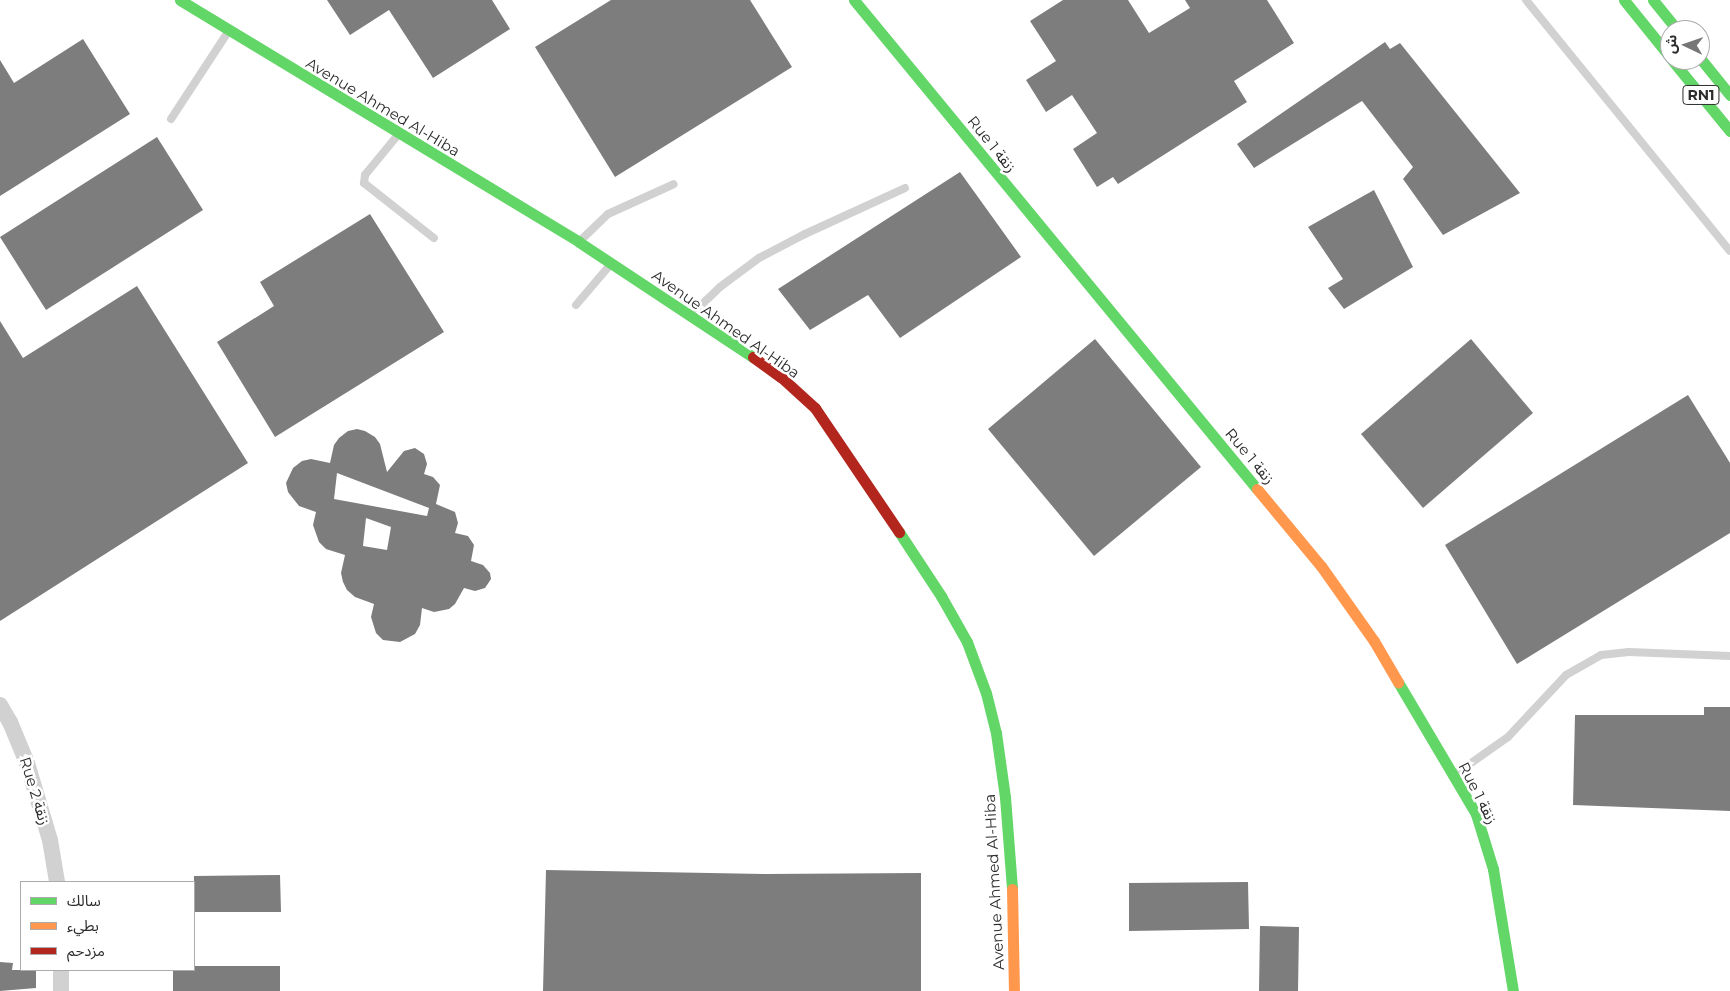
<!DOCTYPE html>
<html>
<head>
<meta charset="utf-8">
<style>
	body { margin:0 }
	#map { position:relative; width:1730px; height:991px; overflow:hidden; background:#fff; font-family:Montserrat,"Noto Sans Arabic",sans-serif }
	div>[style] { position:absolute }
	.building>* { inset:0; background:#7d7d7d }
	.lane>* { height:8px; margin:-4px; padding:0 4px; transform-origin:4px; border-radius:4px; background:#d1d1d1 }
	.street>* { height:16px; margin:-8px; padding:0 8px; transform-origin:8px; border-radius:8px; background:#d1d1d1 }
	.fast>* { height:11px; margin:-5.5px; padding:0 5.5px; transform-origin:5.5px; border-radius:5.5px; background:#63d668 }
	.slow>* { height:11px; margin:-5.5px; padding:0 5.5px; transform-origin:5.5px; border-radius:5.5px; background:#ff974d }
	.jam>* { height:11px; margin:-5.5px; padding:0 5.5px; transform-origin:5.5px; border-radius:5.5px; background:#b3261e }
	span { translate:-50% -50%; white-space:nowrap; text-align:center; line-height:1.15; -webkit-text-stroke:5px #fff; paint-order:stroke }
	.shield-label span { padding:1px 4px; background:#fff; border:1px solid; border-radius:4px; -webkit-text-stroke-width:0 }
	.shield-label { font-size:14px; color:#2c2c2c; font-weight:700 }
	.street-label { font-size:15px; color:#2c2c2c }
	.legend { position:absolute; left:20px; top:881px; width:175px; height:90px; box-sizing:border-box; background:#fff; border:1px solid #ababab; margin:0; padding:6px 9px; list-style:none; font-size:15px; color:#2c2c2c }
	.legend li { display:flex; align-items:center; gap:10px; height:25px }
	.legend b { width:25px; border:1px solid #ababab }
	.north { position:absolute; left:1660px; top:20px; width:50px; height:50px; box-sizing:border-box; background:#fff; border:1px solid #ababab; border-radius:50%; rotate:273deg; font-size:14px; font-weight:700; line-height:20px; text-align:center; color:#2c2c2c }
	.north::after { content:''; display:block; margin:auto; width:18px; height:22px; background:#767676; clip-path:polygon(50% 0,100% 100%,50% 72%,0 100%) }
</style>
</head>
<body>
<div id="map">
	<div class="building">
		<i style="clip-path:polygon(327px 0,492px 0,510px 29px,433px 78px,389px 10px,350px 35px)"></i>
		<i style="clip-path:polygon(611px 0,750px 0,792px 67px,615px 177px,535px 47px)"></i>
		<i style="clip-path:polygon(1063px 0,1128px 0,1149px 33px,1190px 8px,1185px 0,1267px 0,1294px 43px,1234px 81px,1247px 102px,1118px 184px,1113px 177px,1097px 187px,1073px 149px,1097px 133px,1072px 95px,1046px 112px,1026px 80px,1056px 61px,1030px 21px)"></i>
		<i style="clip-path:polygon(83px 39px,130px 114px,0 196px,0 60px,14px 83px)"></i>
		<i style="clip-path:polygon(1385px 42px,1390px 49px,1400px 43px,1520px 193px,1443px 235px,1403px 179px,1413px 167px,1362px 101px,1254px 168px,1237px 144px)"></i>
		<i style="clip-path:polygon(157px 137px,203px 210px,46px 310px,0 237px)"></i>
		<i style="clip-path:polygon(960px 172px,1021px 257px,900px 338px,868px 295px,810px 330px,778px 289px)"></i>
		<i style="clip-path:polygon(1374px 190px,1413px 267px,1344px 309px,1328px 288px,1343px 279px,1308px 227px)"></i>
		<i style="clip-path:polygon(370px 214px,444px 332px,275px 437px,217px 342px,274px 306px,260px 282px)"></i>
		<i style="clip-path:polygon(137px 286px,248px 463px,0 621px,0 321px,23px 358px)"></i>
		<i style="clip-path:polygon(1095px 339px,1201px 467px,1094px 556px,988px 429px)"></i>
		<i style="clip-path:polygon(1471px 339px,1533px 413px,1423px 508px,1361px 434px)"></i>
		<i style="clip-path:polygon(1688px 395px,1730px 463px,1730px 533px,1517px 664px,1445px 545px)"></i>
		<i style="clip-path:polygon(evenodd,357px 429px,365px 431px,375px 437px,380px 444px,387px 472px,404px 451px,415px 448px,424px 454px,427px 464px,424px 474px,433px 477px,440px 485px,436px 504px,455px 512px,458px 523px,455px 533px,468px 536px,474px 545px,471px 561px,483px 565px,490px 573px,491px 579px,485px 588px,475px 591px,464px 588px,455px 604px,449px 609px,434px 612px,422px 608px,420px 625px,415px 634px,400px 642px,383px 640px,376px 633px,371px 617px,374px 604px,355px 597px,347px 590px,343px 582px,341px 573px,345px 555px,326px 549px,319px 542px,313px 525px,316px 512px,299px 506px,288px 492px,286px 483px,293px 468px,302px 461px,311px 459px,330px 463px,334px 445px,339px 438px,348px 431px,357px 429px,337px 473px,429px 508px,427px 516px,334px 499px,337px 473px,357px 429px,366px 518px,391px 527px,387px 550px,363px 546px,366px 518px)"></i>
		<i style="clip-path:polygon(1704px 707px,1730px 707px,1730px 811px,1573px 805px,1575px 715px,1704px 715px)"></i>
		<i style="clip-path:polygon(546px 870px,766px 874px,921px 873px,921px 991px,543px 991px)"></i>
		<i style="clip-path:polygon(280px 875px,281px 912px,194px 912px,194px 876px)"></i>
		<i style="clip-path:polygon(1248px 882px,1249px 929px,1129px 931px,1129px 883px)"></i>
		<i style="clip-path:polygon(1260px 926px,1299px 927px,1298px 991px,1259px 991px)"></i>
		<i style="clip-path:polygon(0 962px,13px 963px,12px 970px,36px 970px,36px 988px,0 991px)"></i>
		<i style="clip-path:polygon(194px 966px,280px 966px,280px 991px,173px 991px,173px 970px,194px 970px)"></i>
	</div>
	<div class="lane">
		<i style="left:1526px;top:0;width:323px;rotate:50.9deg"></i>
		<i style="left:171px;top:119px;width:104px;rotate:-56.8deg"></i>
		<i style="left:397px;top:136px;width:50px;rotate:129.4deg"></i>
		<i style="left:365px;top:175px;width:8px;rotate:97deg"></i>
		<i style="left:364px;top:183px;width:89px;rotate:38.2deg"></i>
		<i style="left:580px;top:241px;width:39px;rotate:-44deg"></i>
		<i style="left:608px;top:214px;width:72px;rotate:-24.4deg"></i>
		<i style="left:576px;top:305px;width:52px;rotate:-49.6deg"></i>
		<i style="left:693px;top:313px;width:37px;rotate:-44deg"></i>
		<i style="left:720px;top:287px;width:49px;rotate:-36.6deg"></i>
		<i style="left:759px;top:258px;width:52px;rotate:-27.6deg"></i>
		<i style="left:805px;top:234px;width:110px;rotate:-24.7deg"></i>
		<i style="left:1454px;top:775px;width:66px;rotate:-35.1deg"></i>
		<i style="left:1508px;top:737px;width:85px;rotate:-46.9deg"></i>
		<i style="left:1566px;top:675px;width:40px;rotate:-29.7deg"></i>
		<i style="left:1601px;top:655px;width:28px;rotate:-6deg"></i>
		<i style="left:1629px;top:652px;width:101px;rotate:2.3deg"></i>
	</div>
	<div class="street">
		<i style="left:0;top:705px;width:20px;rotate:60deg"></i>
		<i style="left:10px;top:722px;width:44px;rotate:67.5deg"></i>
		<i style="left:27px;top:763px;width:80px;rotate:73.4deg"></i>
		<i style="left:50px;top:840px;width:43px;rotate:80.5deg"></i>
		<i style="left:61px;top:991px;width:21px;rotate:-90deg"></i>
	</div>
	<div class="fast">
		<i style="left:180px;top:0;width:467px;rotate:31.2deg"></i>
		<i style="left:579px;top:242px;width:209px;rotate:33.5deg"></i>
		<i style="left:854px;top:0;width:634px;rotate:50.51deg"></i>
		<i style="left:1624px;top:0;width:73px;rotate:51.1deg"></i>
		<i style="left:1653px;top:0;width:38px;rotate:51deg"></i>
		<i style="left:1700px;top:58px;width:48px;rotate:51deg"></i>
		<i style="left:1672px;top:60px;width:92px;rotate:50.8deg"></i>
		<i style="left:899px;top:532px;width:77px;rotate:56.7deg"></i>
		<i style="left:941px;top:596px;width:53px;rotate:60.5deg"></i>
		<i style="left:967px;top:642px;width:54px;rotate:69.6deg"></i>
		<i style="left:986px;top:693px;width:41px;rotate:76deg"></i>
		<i style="left:996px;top:733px;width:65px;rotate:82deg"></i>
		<i style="left:1005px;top:797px;width:92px;rotate:85.6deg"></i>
		<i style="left:1398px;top:682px;width:153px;rotate:59.4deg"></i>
		<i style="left:1476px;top:814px;width:58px;rotate:72.8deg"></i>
		<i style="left:1493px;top:869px;width:124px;rotate:80.7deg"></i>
	</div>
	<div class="slow">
		<i style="left:1257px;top:489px;width:100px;rotate:50.3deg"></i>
		<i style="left:1321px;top:566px;width:92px;rotate:54.8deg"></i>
		<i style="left:1374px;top:641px;width:48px;rotate:59.7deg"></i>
		<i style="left:1012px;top:889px;width:102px;rotate:88.9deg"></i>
	</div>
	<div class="jam">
		<i style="left:753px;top:357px;width:34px;rotate:36deg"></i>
		<i style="left:781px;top:377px;width:46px;rotate:42.4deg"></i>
		<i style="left:815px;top:408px;width:150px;rotate:55.9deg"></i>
	</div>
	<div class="shield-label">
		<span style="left:1701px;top:95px">RN1</span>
	</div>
	<div class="street-label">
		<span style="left:383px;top:107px;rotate:31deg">Avenue Ahmed Al-Hiba</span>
		<span style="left:992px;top:144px;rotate:51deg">Rue 1 زنقة</span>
		<span style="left:726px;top:324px;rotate:35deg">Avenue Ahmed Al-Hiba</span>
		<span style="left:1250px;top:456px;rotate:50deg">Rue 1 زنقة</span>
		<span style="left:35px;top:791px;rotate:73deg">Rue 2 زنقة</span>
		<span style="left:1478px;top:793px;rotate:63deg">Rue 1 زنقة</span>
		<span style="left:994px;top:882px;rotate:-93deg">Avenue Ahmed Al-Hiba</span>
	</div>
	<ul class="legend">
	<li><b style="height:6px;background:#63d668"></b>سالك</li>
	<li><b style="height:6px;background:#ff974d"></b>بطيء</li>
	<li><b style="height:6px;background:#b3261e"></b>مزدحم</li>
	</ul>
	<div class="north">ش</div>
</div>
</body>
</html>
